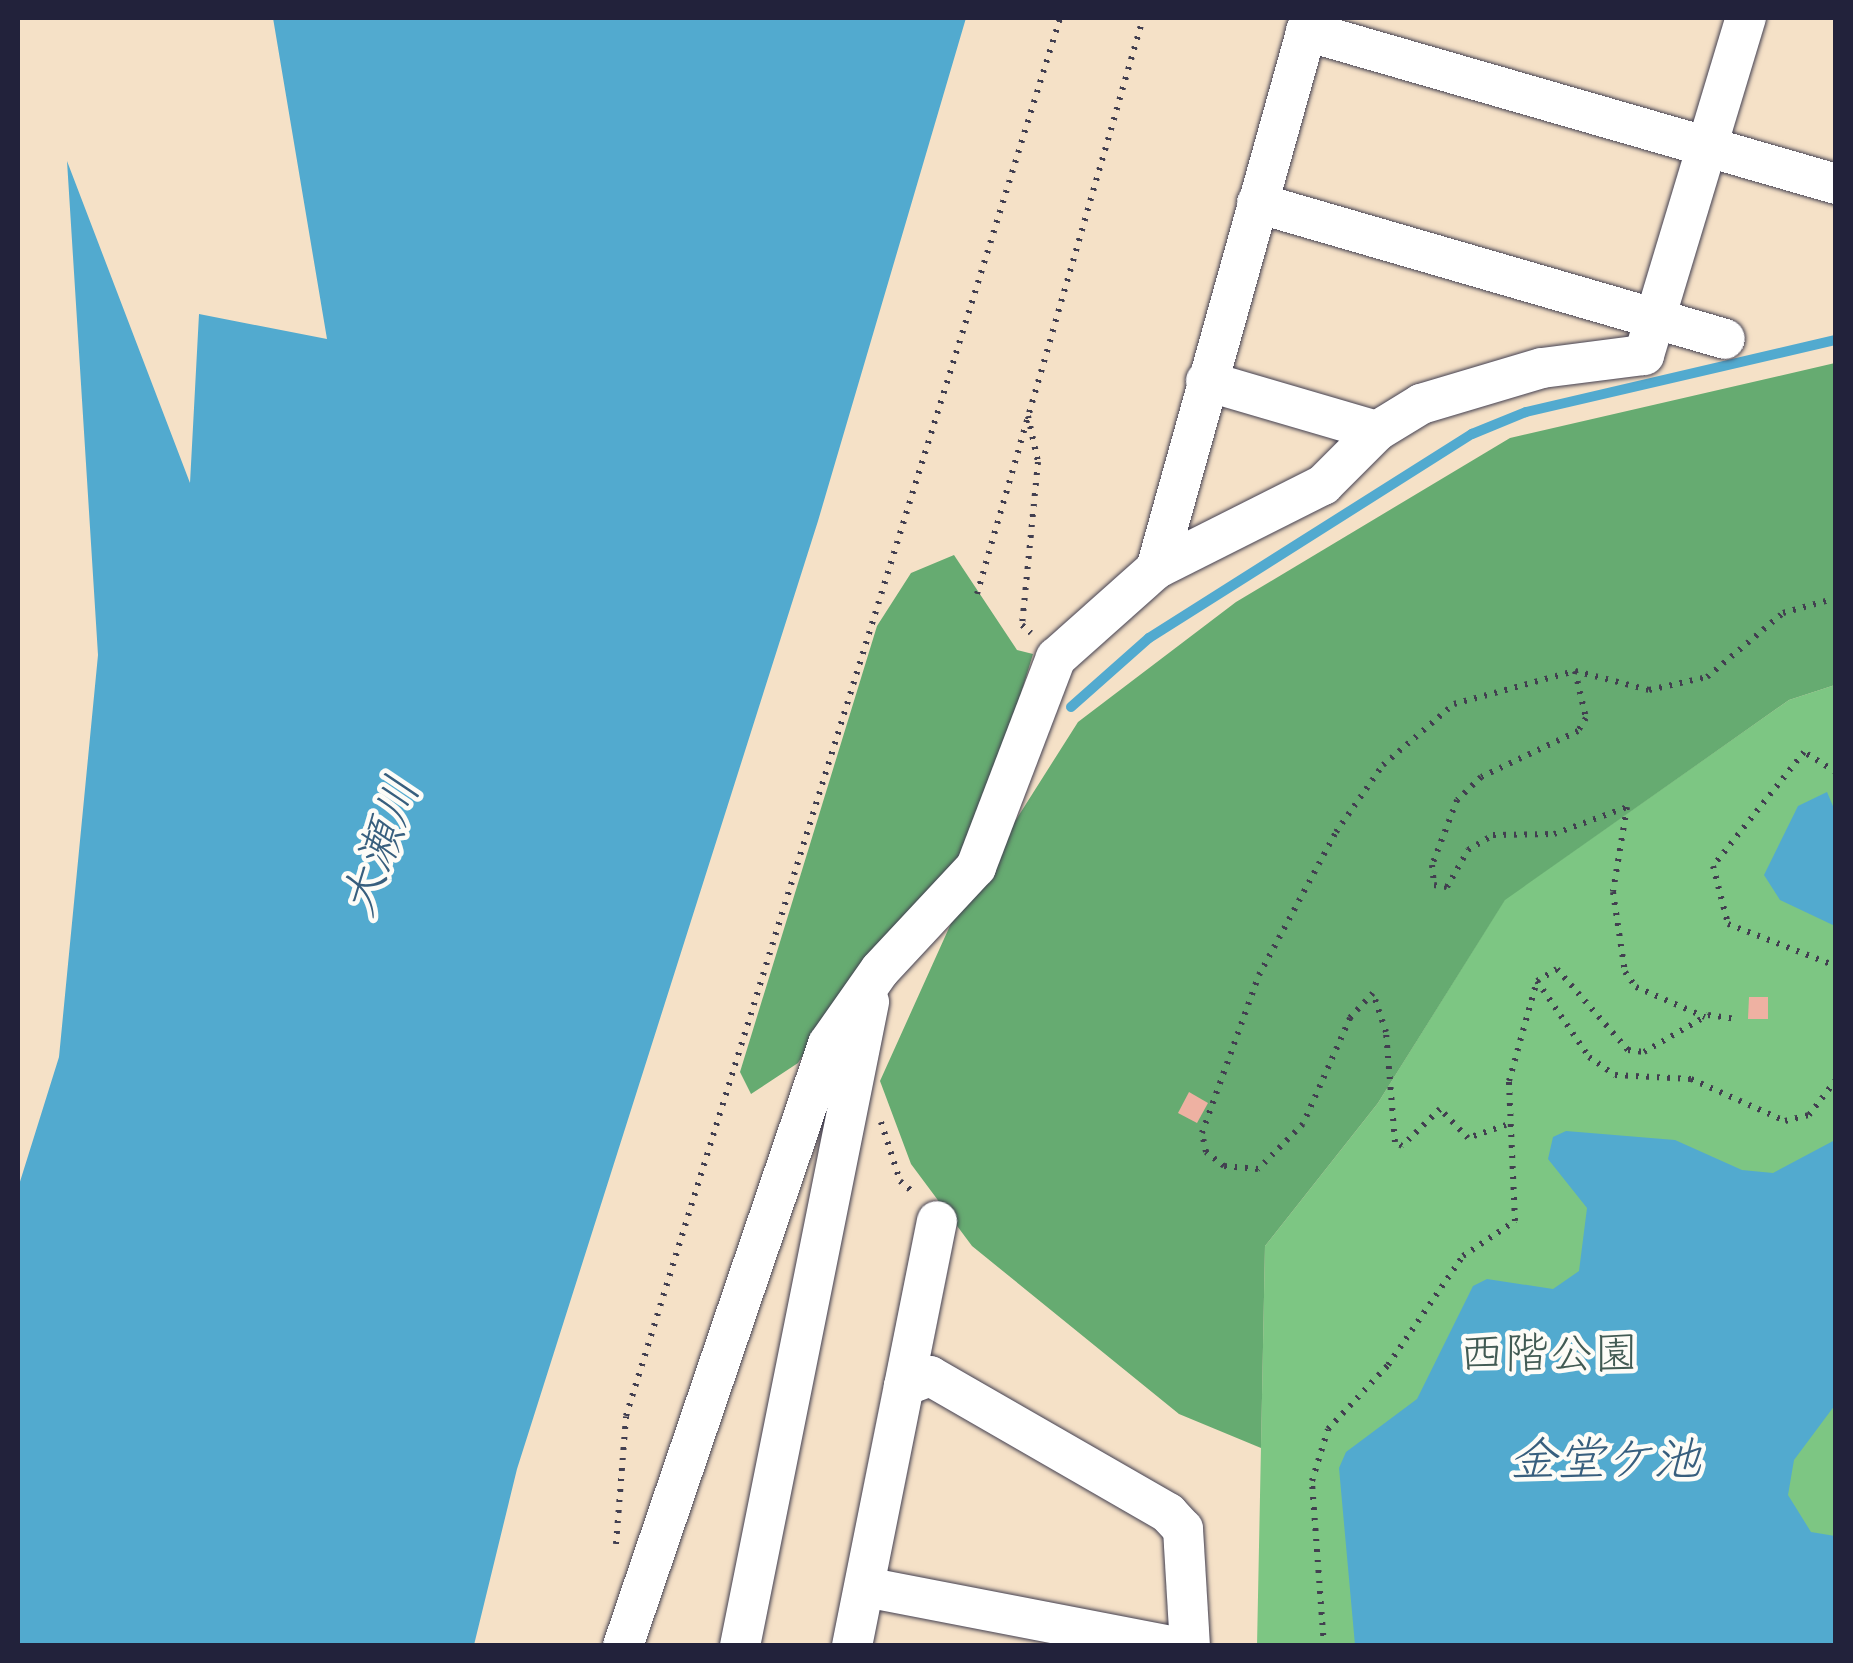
<!DOCTYPE html>
<html>
<head>
<meta charset="utf-8">
<style>
	body { margin:0 }
	#map { position:relative; width:1853px; height:1663px; overflow:hidden; background:#f5e1c7; font-family:"Indie Flower","Klee One",sans-serif }
	div>[style] { position:absolute }
	.green>* { inset:0; background:#7dc683 }
	.forest>* { inset:0; background:#66ab71 }
	.water>* { inset:0; background:#52aacf }
	.stream>* { height:10px; margin:-5px; padding:0 5px; transform-origin:5px; border-radius:5px; background:#52aacf }
	.building>* { inset:0; background:#eeb1a2 }
	.path>* { height:6px; margin-top:-3px; transform-origin:0; background:repeating-linear-gradient(90deg,#423f50 0 2.5px,transparent 0 10.5px) }
	.roads { filter:drop-shadow(0 0 2px #423f50) drop-shadow(0 0 2px #423f50) }
	.minor>* { height:40px; margin:-20px; padding:0 20px; transform-origin:20px; border-radius:20px; background:#fff }
	span { translate:-50% -50%; white-space:nowrap; text-align:center; line-height:1.15; -webkit-text-stroke:9px #fdfcf7; paint-order:stroke }
	.park-label { font-size:45px; color:#425b54 }
	.water-label { font-size:48px; color:#385f7e; font-style:italic }
	.frame { position:absolute; inset:0; border:20px solid #22223b; pointer-events:none }
</style>
</head>
<body>
<div id="map">
	<div class="green">
		<i style="clip-path:polygon(1835px 685px,1835px 1645px,1257px 1646px,1265px 1246px,1378px 1103px,1505px 899px,1789px 700px)"></i>
	</div>
	<div class="forest">
		<i style="clip-path:polygon(1835px 363px,1835px 685px,1789px 700px,1505px 900px,1378px 1103px,1265px 1246px,1261px 1448px,1179px 1414px,972px 1246px,911px 1164px,880px 1081px,953px 919px,1078px 722px,1236px 602px,1510px 438px)"></i>
		<i style="clip-path:polygon(954px 555px,1017px 650px,1033px 654px,978px 834px,849px 981px,798px 1063px,751px 1094px,740px 1072px,877px 626px,911px 573px)"></i>
	</div>
	<div class="water">
		<i style="clip-path:polygon(273px 18px,966px 18px,818px 521px,517px 1469px,474px 1645px,18px 1645px,18px 1188px,59px 1057px,98px 655px,67px 161px,190px 483px,199px 314px,327px 339px)"></i>
		<i style="clip-path:polygon(1827px 792px,1835px 811px,1835px 926px,1780px 900px,1764px 875px,1798px 806px)"></i>
		<i style="clip-path:polygon(1566px 1131px,1675px 1140px,1742px 1170px,1773px 1173px,1835px 1140px,1835px 1405px,1794px 1460px,1788px 1495px,1811px 1532px,1835px 1536px,1835px 1645px,1355px 1645px,1339px 1468px,1346px 1452px,1417px 1399px,1473px 1286px,1487px 1279px,1553px 1289px,1579px 1271px,1587px 1208px,1548px 1159px,1553px 1137px)"></i>
	</div>
	<div class="stream">
		<i style="left:1071px;top:707px;width:104px;rotate:-41.5deg"></i>
		<i style="left:1149px;top:638px;width:382px;rotate:-32.3deg"></i>
		<i style="left:1472px;top:434px;width:58px;rotate:-22.2deg"></i>
		<i style="left:1526px;top:412px;width:318px;rotate:-13.1deg"></i>
	</div>
	<div class="building">
		<i style="clip-path:polygon(1749px 997px,1768px 997px,1768px 1019px,1748px 1019px)"></i>
		<i style="clip-path:polygon(1189px 1092px,1208px 1103px,1197px 1123px,1178px 1113px)"></i>
	</div>
	<div class="path">
		<i style="left:1028px;top:416px;width:47px;rotate:77.7deg"></i>
		<i style="left:1038px;top:462px;width:164px;rotate:95.6deg"></i>
		<i style="left:1022px;top:625px;width:12px;rotate:42deg"></i>
		<i style="left:977px;top:594px;width:599px;rotate:-73.92deg"></i>
		<i style="left:1575px;top:671px;width:48px;rotate:76.8deg"></i>
		<i style="left:1586px;top:718px;width:15px;rotate:122deg"></i>
		<i style="left:1578px;top:731px;width:107px;rotate:154.6deg"></i>
		<i style="left:1481px;top:777px;width:33px;rotate:136deg"></i>
		<i style="left:1457px;top:800px;width:70px;rotate:111deg"></i>
		<i style="left:1432px;top:865px;width:20px;rotate:84deg"></i>
		<i style="left:1434px;top:885px;width:13px;rotate:9deg"></i>
		<i style="left:1447px;top:887px;width:43px;rotate:-60.4deg"></i>
		<i style="left:1468px;top:850px;width:29px;rotate:-31deg"></i>
		<i style="left:1493px;top:835px;width:61px;rotate:-0.9deg"></i>
		<i style="left:1554px;top:834px;width:78px;rotate:-20.3deg"></i>
		<i style="left:1627px;top:807px;width:86px;rotate:99.4deg"></i>
		<i style="left:1613px;top:892px;width:81px;rotate:81.5deg"></i>
		<i style="left:1625px;top:972px;width:19px;rotate:54deg"></i>
		<i style="left:1636px;top:987px;width:75px;rotate:23.5deg"></i>
		<i style="left:1836px;top:772px;width:38px;rotate:-148deg"></i>
		<i style="left:1804px;top:752px;width:146px;rotate:128.6deg"></i>
		<i style="left:1713px;top:866px;width:60px;rotate:75.5deg"></i>
		<i style="left:1728px;top:924px;width:116px;rotate:21.3deg"></i>
		<i style="left:1537px;top:981px;width:23px;rotate:-31deg"></i>
		<i style="left:1557px;top:969px;width:108px;rotate:48.8deg"></i>
		<i style="left:1628px;top:1050px;width:16px;rotate:7deg"></i>
		<i style="left:1644px;top:1052px;width:74px;rotate:-30deg"></i>
		<i style="left:1708px;top:1015px;width:28px;rotate:8deg"></i>
		<i style="left:881px;top:1122px;width:62px;rotate:72.1deg"></i>
		<i style="left:900px;top:1181px;width:18px;rotate:41deg"></i>
		<i style="left:1506px;top:1125px;width:40px;rotate:161.1deg"></i>
		<i style="left:1468px;top:1138px;width:40px;rotate:-134deg"></i>
		<i style="left:1440px;top:1109px;width:53px;rotate:135.8deg"></i>
		<i style="left:1402px;top:1146px;width:8px;rotate:-150deg"></i>
		<i style="left:1395px;top:1142px;width:110px;rotate:-94.7deg"></i>
		<i style="left:1386px;top:1032px;width:41px;rotate:-108.4deg"></i>
		<i style="left:1373px;top:993px;width:34px;rotate:133deg"></i>
		<i style="left:1350px;top:1018px;width:116px;rotate:113.9deg"></i>
		<i style="left:1303px;top:1124px;width:64px;rotate:135deg"></i>
		<i style="left:1258px;top:1169px;width:34px;rotate:-175deg"></i>
		<i style="left:1224px;top:1166px;width:23px;rotate:-142deg"></i>
		<i style="left:1206px;top:1152px;width:19px;rotate:-102deg"></i>
		<i style="left:1202px;top:1133px;width:168px;rotate:-70.2deg"></i>
		<i style="left:1259px;top:975px;width:162px;rotate:-61.7deg"></i>
		<i style="left:1336px;top:832px;width:82px;rotate:-55deg"></i>
		<i style="left:1383px;top:765px;width:94px;rotate:-40.7deg"></i>
		<i style="left:1454px;top:704px;width:125px;rotate:-15.3deg"></i>
		<i style="left:1575px;top:671px;width:76px;rotate:14.4deg"></i>
		<i style="left:1649px;top:690px;width:59px;rotate:-12.6deg"></i>
		<i style="left:1707px;top:677px;width:99px;rotate:-40.1deg"></i>
		<i style="left:1783px;top:613px;width:55px;rotate:-15.8deg"></i>
		<i style="left:616px;top:1544px;width:128px;rotate:-85.5deg"></i>
		<i style="left:626px;top:1416px;width:1464px;rotate:-72.75deg"></i>
		<i style="left:1324px;top:1646px;width:165px;rotate:-94.2deg"></i>
		<i style="left:1312px;top:1481px;width:54px;rotate:-72.9deg"></i>
		<i style="left:1328px;top:1429px;width:88px;rotate:-46.8deg"></i>
		<i style="left:1388px;top:1365px;width:132px;rotate:-55.5deg"></i>
		<i style="left:1463px;top:1256px;width:63px;rotate:-33.9deg"></i>
		<i style="left:1515px;top:1221px;width:140px;rotate:-92.5deg"></i>
		<i style="left:1509px;top:1081px;width:104px;rotate:-74.4deg"></i>
		<i style="left:1537px;top:981px;width:92px;rotate:55.6deg"></i>
		<i style="left:1589px;top:1057px;width:32px;rotate:35deg"></i>
		<i style="left:1615px;top:1075px;width:76px;rotate:3deg"></i>
		<i style="left:1691px;top:1079px;width:103px;rotate:24.1deg"></i>
		<i style="left:1785px;top:1121px;width:25px;rotate:-14deg"></i>
		<i style="left:1809px;top:1115px;width:44px;rotate:-52.4deg"></i>
	</div>
	<div class="roads">
		<div class="minor">
			<i style="left:1306px;top:31px;width:552px;rotate:16.1deg"></i>
			<i style="left:1257px;top:203px;width:487px;rotate:16.2deg"></i>
			<i style="left:1206px;top:381px;width:178px;rotate:16.3deg"></i>
			<i style="left:1156px;top:569px;width:572px;rotate:-74.38deg"></i>
			<i style="left:904px;top:1386px;width:168px;rotate:-78.7deg"></i>
			<i style="left:865px;top:1587px;width:312px;rotate:10.9deg"></i>
			<i style="left:623px;top:1646px;width:636px;rotate:-71.19deg"></i>
			<i style="left:828px;top:1044px;width:90px;rotate:-54.9deg"></i>
			<i style="left:880px;top:970px;width:141px;rotate:-47deg"></i>
			<i style="left:976px;top:867px;width:224px;rotate:-69.1deg"></i>
			<i style="left:1056px;top:658px;width:134px;rotate:-41.7deg"></i>
			<i style="left:1156px;top:569px;width:187px;rotate:-26.7deg"></i>
			<i style="left:1323px;top:485px;width:76px;rotate:-45deg"></i>
			<i style="left:1377px;top:431px;width:52px;rotate:-31.5deg"></i>
			<i style="left:1421px;top:404px;width:126px;rotate:-16.6deg"></i>
			<i style="left:1542px;top:368px;width:103px;rotate:-7.3deg"></i>
			<i style="left:1644px;top:355px;width:352px;rotate:-73.2deg"></i>
			<i style="left:740px;top:1646px;width:657px;rotate:-78.67deg"></i>
			<i style="left:852px;top:1646px;width:265px;rotate:-78.7deg"></i>
			<i style="left:904px;top:1386px;width:28px;rotate:-21deg"></i>
			<i style="left:930px;top:1376px;width:275px;rotate:29.9deg"></i>
			<i style="left:1168px;top:1513px;width:22px;rotate:47deg"></i>
			<i style="left:1183px;top:1529px;width:117px;rotate:86.6deg"></i>
		</div>
	</div>
	<div class="park-label">
		<span style="left:1549px;top:1358px">西階公園</span>
	</div>
	<div class="water-label">
		<span style="left:384px;top:848px;rotate:-70deg">大瀬川</span>
		<span style="left:1605px;top:1464px">金堂ケ池</span>
	</div>
	<div class="frame"></div>
</div>
</body>
</html>
